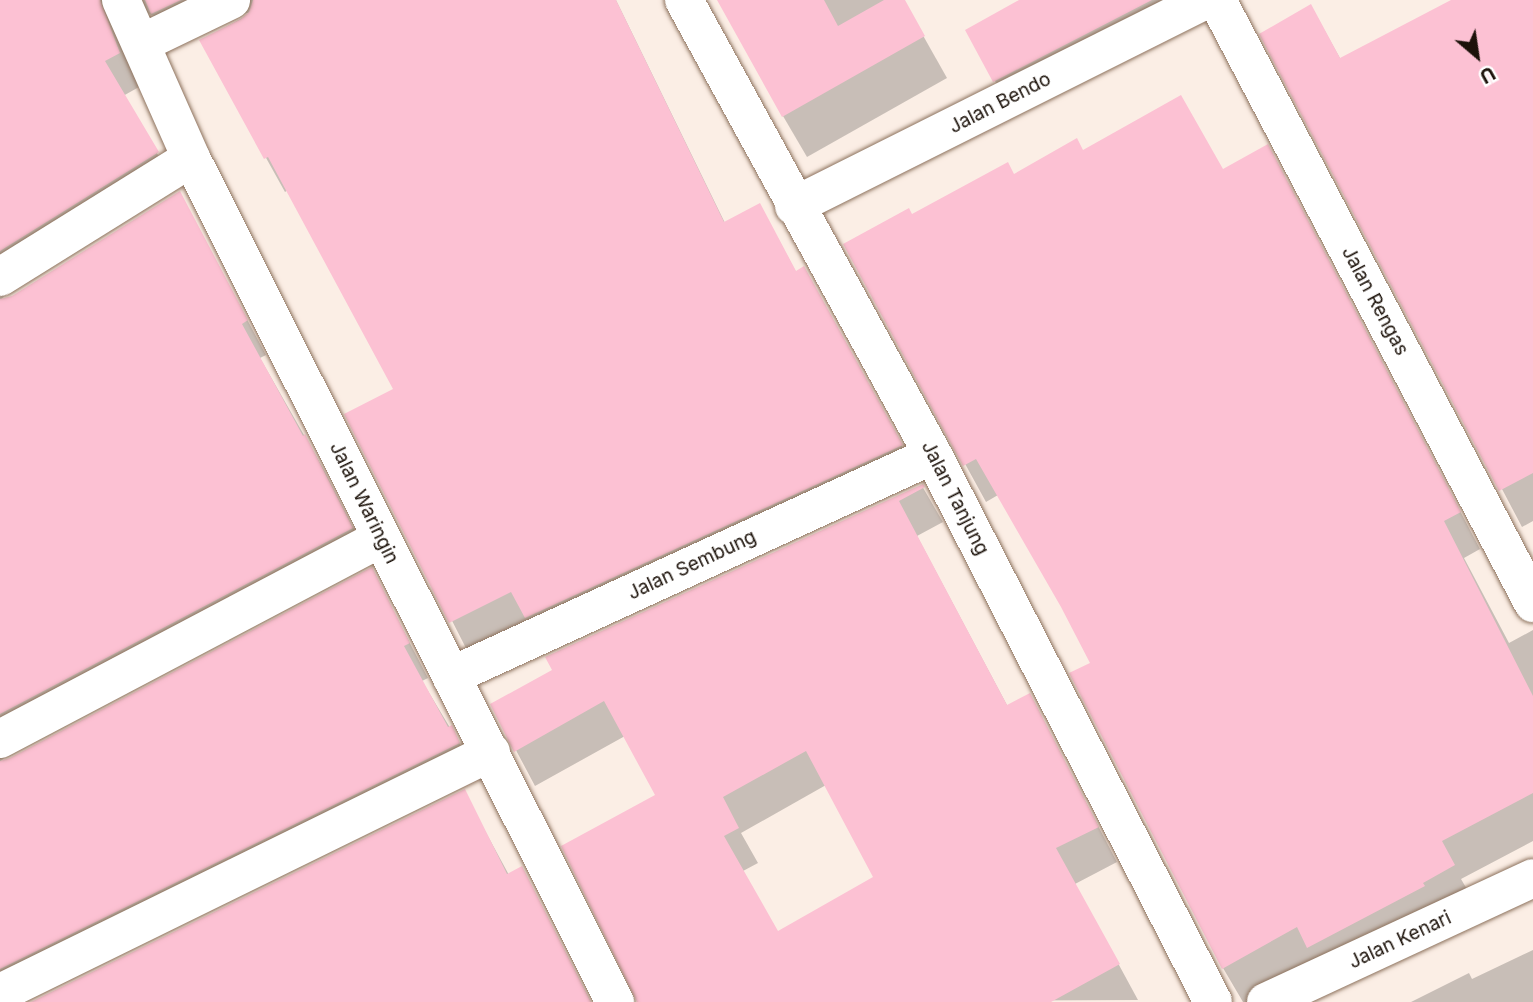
<!DOCTYPE html>
<html>
<head>
<meta charset="utf-8">
<style>
	body { margin:0 }
	#map { position:relative; width:1533px; height:1002px; overflow:hidden; background:#fbeee5; font-family:Inter,sans-serif }
	div>[style] { position:absolute }
	.shadow>* { inset:0; background:#0003 }
	.building>* { inset:0; background:#fcc1d3 }
	.roads { filter:drop-shadow(0 0 2px #8c715c) drop-shadow(0 0 2px #8c715c) }
	.minor>* { height:38px; margin:-19px; padding:0 19px; transform-origin:19px; border-radius:19px; background:#fff }
	span { translate:-50% -50%; white-space:nowrap; text-align:center; line-height:1.15; -webkit-text-stroke:5px #fff; paint-order:stroke }
	.street-label { font-size:19px; color:#1c120a }
	.north { position:absolute; left:1442px; top:21px; width:70px; height:70px; -webkit-text-stroke:5px #fff; paint-order:stroke; rotate:151deg; font-size:19px; font-weight:700; line-height:28px; text-align:center; color:#1c120a }
	.north::after { content:''; display:block; margin:auto; width:24px; height:32px; background:#1c120a; clip-path:polygon(50% 0,100% 100%,50% 72%,0 100%) }
</style>
</head>
<body>
<div id="map">
	<div class="shadow">
		<i style="clip-path:polygon(0 0,616px 0,725px 223px,760px 205px,796px 272px,823px 302px,920px 479px,470px 656px,347px 415px,395px 390px,288px 190px,285px 192px,201px 41px,253px 12px,242px 14px,172px 47px,154px 16px,145px 12px,139px 87px,123px 96px,177px 187px,8px 292px,0 301px)"></i>
		<i style="clip-path:polygon(732px 0,903px 0,947px 78px,807px 157px,783px 116px)"></i>
		<i style="clip-path:polygon(1022px 0,1202px 0,1012px 110px,995px 81px)"></i>
		<i style="clip-path:polygon(1454px 0,1533px 0,1533px 521px,1522px 527px,1262px 34px,1311px 6px,1341px 60px)"></i>
		<i style="clip-path:polygon(1083px 152px,1288px 183px,1480px 549px,1464px 558px,1509px 643px,1533px 630px,1533px 841px,1461px 879px,1475px 903px,1249px 1002px,1243px 1002px,1223px 968px,1092px 664px,1062px 607px,998px 495px,986px 502px,845px 245px,911px 216px)"></i>
		<i style="clip-path:polygon(198px 227px,266px 355px,260px 358px,324px 470px,371px 563px,9px 753px,0 762px,0 301px)"></i>
		<i style="clip-path:polygon(evenodd,922px 486px,943px 522px,917px 536px,1008px 707px,1030px 696px,1117px 862px,1075px 884px,1138px 1000px,638px 1002px,658px 796px,625px 736px,535px 786px,492px 705px,922px 486px,826px 785px,875px 878px,778px 933px,743px 871px,758px 863px,741px 833px,826px 785px)"></i>
		<i style="clip-path:polygon(372px 570px,428px 678px,422px 681px,470px 761px,0 974px,0 763px,11px 760px)"></i>
		<i style="clip-path:polygon(464px 792px,509px 875px,522px 868px,591px 1002px,35px 1002px)"></i>
		<i style="clip-path:polygon(1533px 950px,1533px 1002px,1411px 1002px,1469px 973px,1472px 979px)"></i>
	</div>
	<div class="building">
		<i style="clip-path:polygon(0 0,100px 0,120px 53px,105px 61px,159px 152px,0 251px)"></i>
		<i style="clip-path:polygon(145px 0,181px 0,151px 14px)"></i>
		<i style="clip-path:polygon(253px 0,616px 0,724px 222px,760px 203px,796px 271px,804px 266px,903px 445px,525px 618px,511px 592px,449px 623px,344px 414px,393px 389px,268px 157px,264px 159px,199px 40px,241px 19px,249px 12px)"></i>
		<i style="clip-path:polygon(717px 0,824px 0,838px 26px,884px 0,905px 0,925px 36px,782px 117px)"></i>
		<i style="clip-path:polygon(1019px 0,1152px 0,993px 82px,965px 30px)"></i>
		<i style="clip-path:polygon(1451px 0,1533px 0,1533px 473px,1499px 491px,1259px 34px,1311px 4px,1340px 58px)"></i>
		<i style="clip-path:polygon(1181px 95px,1223px 169px,1268px 144px,1461px 512px,1444px 521px,1533px 696px,1533px 793px,1442px 841px,1455px 865px,1423px 883px,1425px 886px,1307px 948px,1297px 927px,1222px 969px,1069px 673px,1090px 663px,1061px 607px,976px 459px,963px 466px,843px 244px,909px 208px,912px 214px,1008px 162px,1014px 174px,1077px 138px,1083px 150px)"></i>
		<i style="clip-path:polygon(180px 191px,248px 320px,242px 324px,303px 436px,305px 434px,353px 528px,0 714px,0 299px,12px 296px)"></i>
		<i style="clip-path:polygon(evenodd,923px 484px,925px 487px,899px 501px,1007px 705px,1030px 693px,1099px 827px,1056px 848px,1120px 964px,1051px 1002px,637px 1002px,561px 846px,655px 795px,604px 701px,514px 752px,490px 704px,552px 670px,545px 657px,923px 484px,806px 751px,873px 877px,778px 931px,724px 836px,739px 828px,723px 797px,806px 751px)"></i>
		<i style="clip-path:polygon(372px 567px,410px 643px,404px 646px,448px 727px,452px 725px,460px 743px,0 969px,0 761px,10px 758px)"></i>
		<i style="clip-path:polygon(465px 789px,507px 874px,522px 866px,591px 1002px,31px 1002px)"></i>
	</div>
	<div class="roads">
		<div class="minor">
			<i style="left:121px;top:0;width:173px;rotate:66.1deg"></i>
			<i style="left:191px;top:158px;width:945px;rotate:63.33deg"></i>
			<i style="left:684px;top:0;width:519px;rotate:61.31deg"></i>
			<i style="left:933px;top:455px;width:614px;rotate:62.89deg"></i>
			<i style="left:1217px;top:0;width:681px;rotate:62.34deg"></i>
			<i style="left:142px;top:43px;width:99px;rotate:-25.8deg"></i>
			<i style="left:794px;top:206px;width:460px;rotate:-26.6deg"></i>
			<i style="left:0;top:277px;width:225px;rotate:-31.9deg"></i>
			<i style="left:451px;top:676px;width:530px;rotate:-24.63deg"></i>
			<i style="left:0;top:739px;width:431px;rotate:-27.8deg"></i>
			<i style="left:0;top:993px;width:547px;rotate:-26.14deg"></i>
			<i style="left:1266px;top:1002px;width:294px;rotate:-24.9deg"></i>
		</div>
	</div>
	<div class="street-label">
		<span style="left:1000px;top:103px;rotate:-27deg">Jalan Bendo</span>
		<span style="left:1375px;top:301px;rotate:62deg">Jalan Rengas</span>
		<span style="left:955px;top:498px;rotate:63deg">Jalan Tanjung</span>
		<span style="left:364px;top:503px;rotate:64deg">Jalan Waringin</span>
		<span style="left:692px;top:565px;rotate:-25deg">Jalan Sembung</span>
		<span style="left:1400px;top:940px;rotate:-25deg">Jalan Kenari</span>
	</div>
	<div class="north">U</div>
</div>
</body>
</html>
